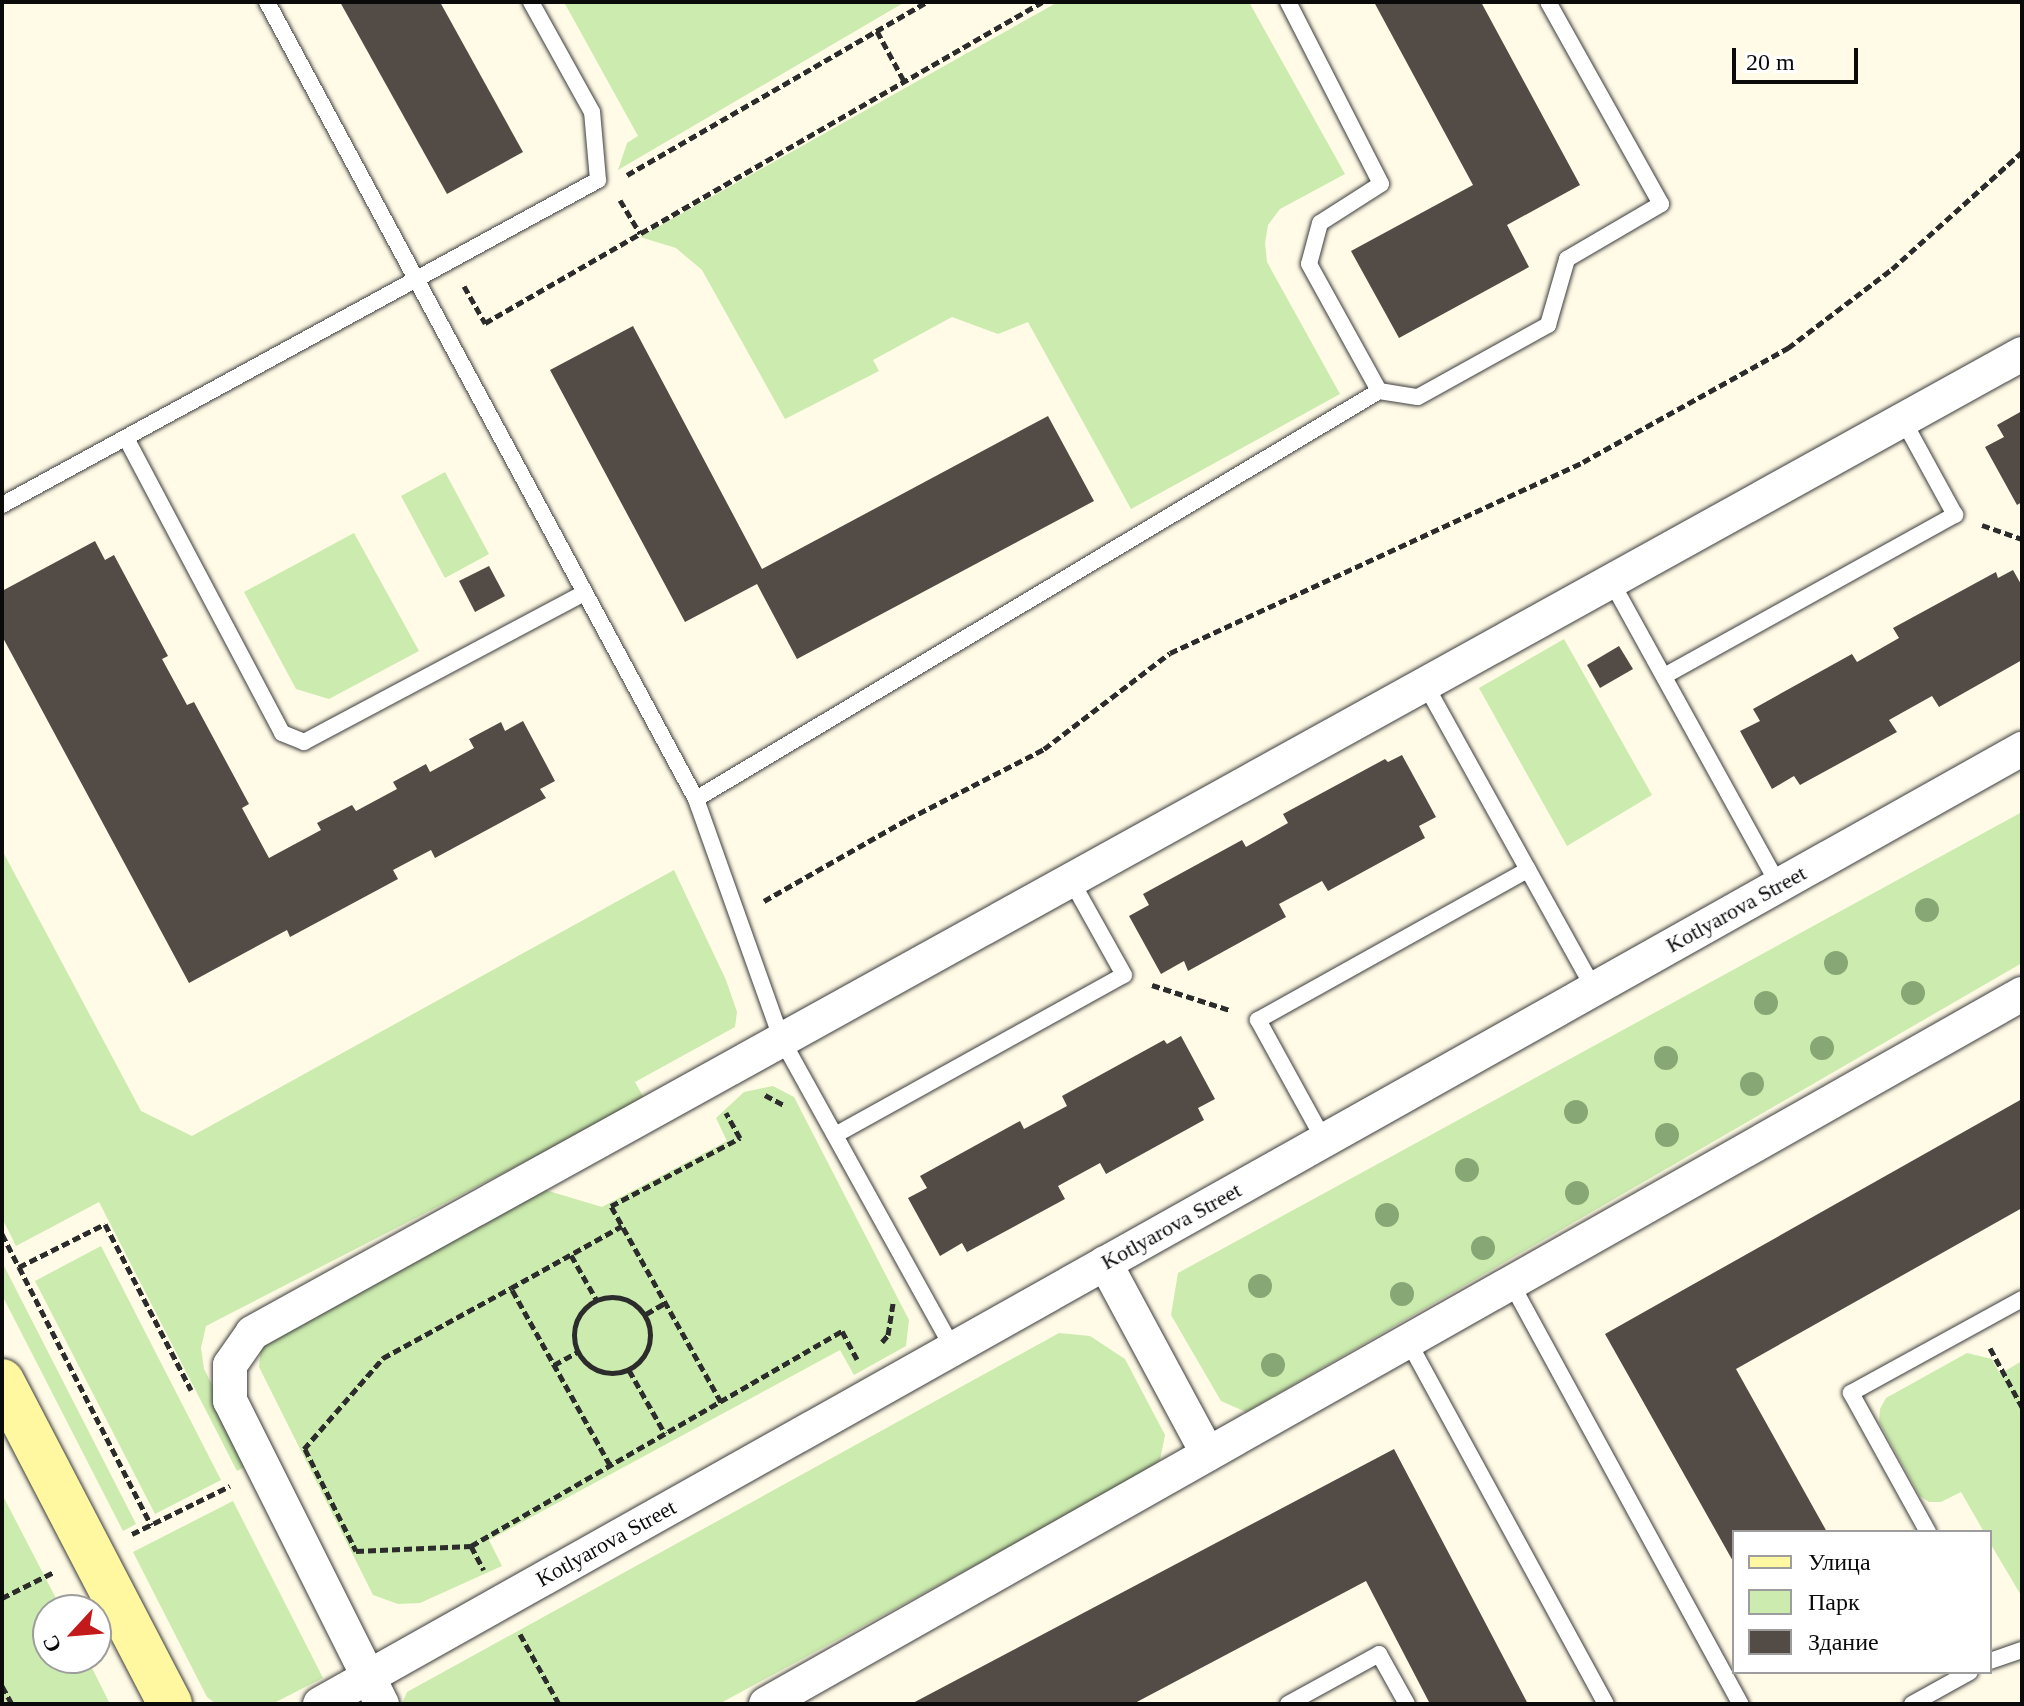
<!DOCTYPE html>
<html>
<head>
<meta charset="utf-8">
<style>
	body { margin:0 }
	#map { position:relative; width:2024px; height:1706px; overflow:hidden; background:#fffbe6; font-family:Georgia,serif }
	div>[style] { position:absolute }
	.green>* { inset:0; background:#ccebae }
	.building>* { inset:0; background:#534b45 }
	.path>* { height:5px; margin-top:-2.5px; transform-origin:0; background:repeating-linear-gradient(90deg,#2c2c2c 0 8px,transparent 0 12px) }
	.path>.ring { margin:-2.5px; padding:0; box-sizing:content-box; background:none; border:5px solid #2c2c2c; border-radius:50% }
	.roads { filter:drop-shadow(0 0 2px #3d3d3d) drop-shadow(0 0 2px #3d3d3d) }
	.lane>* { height:16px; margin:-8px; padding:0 8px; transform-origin:8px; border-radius:8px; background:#fff }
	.street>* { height:34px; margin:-17px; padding:0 17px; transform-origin:17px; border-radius:17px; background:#fff }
	.secondary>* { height:44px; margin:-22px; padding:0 22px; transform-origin:22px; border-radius:22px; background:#fff8a1 }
	.trees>* { width:24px; height:24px; margin:-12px; border-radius:50%; background:#87a874 }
	span { translate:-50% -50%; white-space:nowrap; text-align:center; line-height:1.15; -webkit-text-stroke:8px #fff; paint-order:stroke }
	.street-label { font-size:22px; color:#0a0a0a }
	.frame { position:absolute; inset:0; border:4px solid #0a0a0a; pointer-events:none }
	.legend { position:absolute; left:1732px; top:1530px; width:260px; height:144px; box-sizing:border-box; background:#fff; border:2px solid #9d9d9d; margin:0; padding:10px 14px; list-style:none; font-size:24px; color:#0a0a0a }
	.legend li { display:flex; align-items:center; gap:16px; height:40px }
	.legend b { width:40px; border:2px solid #9d9d9d }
	.north { position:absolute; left:32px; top:1594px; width:80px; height:80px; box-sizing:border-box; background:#fff; border:2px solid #9d9d9d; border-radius:50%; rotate:244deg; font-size:22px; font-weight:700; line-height:32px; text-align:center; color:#0a0a0a }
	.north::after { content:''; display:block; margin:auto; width:28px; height:36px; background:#c2191b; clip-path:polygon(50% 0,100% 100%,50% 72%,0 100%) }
	.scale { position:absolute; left:1732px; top:48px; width:126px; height:36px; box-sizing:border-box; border:4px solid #0a0a0a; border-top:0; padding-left:10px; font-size:24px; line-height:28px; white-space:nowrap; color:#0a0a0a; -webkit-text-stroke:6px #fff; paint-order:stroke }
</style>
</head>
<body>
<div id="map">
	<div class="green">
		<i style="clip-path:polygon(564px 2px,905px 2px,618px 170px,627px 143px,638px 136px)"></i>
		<i style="clip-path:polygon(1058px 2px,1249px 2px,1345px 174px,1280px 209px,1268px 225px,1265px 243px,1267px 262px,1340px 394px,1131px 509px,1028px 322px,998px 334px,952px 317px,873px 360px,879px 371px,785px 419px,702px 270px,676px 248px,640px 237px)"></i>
		<i style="clip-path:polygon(445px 472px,489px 554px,445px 578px,401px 496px)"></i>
		<i style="clip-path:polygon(354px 533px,419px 651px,329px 699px,296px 689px,244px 592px)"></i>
		<i style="clip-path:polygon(1564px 639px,1652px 795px,1567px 846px,1479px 688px)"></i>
		<i style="clip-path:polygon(2022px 812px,2022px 963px,1246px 1412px,1221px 1401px,1171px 1315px,1178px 1273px)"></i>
		<i style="clip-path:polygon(2px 850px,141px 1111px,192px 1136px,674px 870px,726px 980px,737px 1012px,735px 1027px,635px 1082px,645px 1100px,206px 1326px,201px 1348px,204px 1369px,252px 1463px,237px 1471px,99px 1202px,16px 1246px,2px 1218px)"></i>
		<i style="clip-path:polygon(773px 1086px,794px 1097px,909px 1320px,906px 1346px,854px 1375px,840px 1350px,489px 1540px,502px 1566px,420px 1603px,398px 1604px,373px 1595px,259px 1367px,262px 1337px,542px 1189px,602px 1207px,727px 1141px,716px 1118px,744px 1092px)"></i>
		<i style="clip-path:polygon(101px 1246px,221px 1480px,155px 1514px,35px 1281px)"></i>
		<i style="clip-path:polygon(2px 1262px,136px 1524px,123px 1531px,2px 1295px)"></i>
		<i style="clip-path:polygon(1059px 1333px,1090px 1336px,1125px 1359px,1165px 1435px,1160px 1460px,1136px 1478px,719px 1704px,402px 1704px,407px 1692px)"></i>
		<i style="clip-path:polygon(1967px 1353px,1992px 1359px,2000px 1374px,2022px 1361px,2022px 1597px,1990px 1543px,1990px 1532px,1984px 1532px,1961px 1492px,1941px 1502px,1929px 1502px,1920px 1496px,1879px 1422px,1880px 1409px,1886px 1398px)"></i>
		<i style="clip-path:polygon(2px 1494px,62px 1610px,48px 1610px,48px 1658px,87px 1658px,110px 1704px,2px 1704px)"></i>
		<i style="clip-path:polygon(233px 1501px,323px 1678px,272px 1704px,216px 1704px,207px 1697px,133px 1552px)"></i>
	</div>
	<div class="building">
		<i style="clip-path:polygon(340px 2px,440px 2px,523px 152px,447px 194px)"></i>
		<i style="clip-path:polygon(1374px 2px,1481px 2px,1580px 185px,1507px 225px,1529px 267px,1399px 338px,1351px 251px,1473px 185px)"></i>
		<i style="clip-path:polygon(633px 326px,762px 569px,1048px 416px,1094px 501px,797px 659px,757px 584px,685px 622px,550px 370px)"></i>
		<i style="clip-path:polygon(2022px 411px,2022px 502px,2017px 505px,1985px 447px,2004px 437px,1997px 425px)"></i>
		<i style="clip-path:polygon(95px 541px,105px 560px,114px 555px,168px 656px,162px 659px,187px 705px,194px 702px,249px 804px,242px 808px,269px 858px,321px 830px,317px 823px,352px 805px,356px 811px,397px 789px,393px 782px,426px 764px,430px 772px,474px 748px,469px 739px,501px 722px,505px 731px,523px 721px,555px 781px,540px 789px,546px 798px,435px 858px,431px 850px,393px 870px,398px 879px,290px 937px,287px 930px,189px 983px,2px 636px,2px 591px)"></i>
		<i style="clip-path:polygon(489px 566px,505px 596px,475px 612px,459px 581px)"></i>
		<i style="clip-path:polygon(2013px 570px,2022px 586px,2022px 660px,1939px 707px,1932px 696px,1889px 720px,1897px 732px,1800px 785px,1794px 776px,1772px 789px,1740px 731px,1760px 721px,1753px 709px,1852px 654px,1857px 662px,1899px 638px,1893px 628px,1996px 572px,1998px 578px)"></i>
		<i style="clip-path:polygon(1619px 646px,1633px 669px,1600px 688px,1587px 665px)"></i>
		<i style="clip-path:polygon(1402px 755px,1436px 817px,1419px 826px,1425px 838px,1328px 891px,1322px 881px,1279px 904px,1286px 917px,1188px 971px,1184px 961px,1161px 974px,1129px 916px,1149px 905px,1143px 894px,1242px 840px,1246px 847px,1288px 823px,1283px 814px,1385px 759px,1388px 762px)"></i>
		<i style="clip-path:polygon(1181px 1036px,1215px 1099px,1198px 1108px,1204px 1120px,1106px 1174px,1100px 1163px,1058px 1186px,1065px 1199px,967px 1252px,962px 1243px,940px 1256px,908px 1198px,927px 1188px,920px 1176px,1020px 1121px,1024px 1129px,1067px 1106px,1062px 1096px,1164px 1040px,1167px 1044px)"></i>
		<i style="clip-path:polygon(2022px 1099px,2022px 1208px,1736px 1369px,1827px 1532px,1734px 1532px,1734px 1563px,1605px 1334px)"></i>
		<i style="clip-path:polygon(1394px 1449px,1528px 1704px,1430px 1704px,1366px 1581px,1133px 1704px,911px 1704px)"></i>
	</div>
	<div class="path">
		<i style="left:877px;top:31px;width:57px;rotate:61.6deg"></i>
		<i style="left:627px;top:175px;width:346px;rotate:-30deg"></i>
		<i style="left:620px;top:200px;width:39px;rotate:59deg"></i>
		<i style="left:464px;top:286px;width:43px;rotate:60.4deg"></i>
		<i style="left:485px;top:323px;width:643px;rotate:-29.95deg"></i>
		<i style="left:1982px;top:525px;width:42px;rotate:19.3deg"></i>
		<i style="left:764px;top:901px;width:166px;rotate:-29.7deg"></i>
		<i style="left:908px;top:819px;width:153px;rotate:-27.2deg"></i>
		<i style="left:1044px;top:749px;width:158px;rotate:-37.3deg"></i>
		<i style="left:1170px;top:653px;width:455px;rotate:-24.8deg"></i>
		<i style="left:1583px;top:462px;width:235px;rotate:-29.1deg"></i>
		<i style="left:1788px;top:348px;width:131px;rotate:-37.2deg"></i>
		<i style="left:1892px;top:269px;width:175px;rotate:-42deg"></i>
		<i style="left:1152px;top:985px;width:82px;rotate:17.8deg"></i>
		<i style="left:765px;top:1095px;width:21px;rotate:28deg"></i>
		<i style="left:2px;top:1234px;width:37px;rotate:63deg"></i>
		<i style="left:19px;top:1267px;width:96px;rotate:-26.6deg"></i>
		<i style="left:105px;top:1224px;width:187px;rotate:62.6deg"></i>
		<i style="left:571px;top:1255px;width:51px;rotate:60.4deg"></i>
		<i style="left:19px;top:1267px;width:290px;rotate:62.9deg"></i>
		<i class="ring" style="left:574px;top:1297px;width:71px;height:71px"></i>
		<i style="left:646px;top:1314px;width:22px;rotate:-30deg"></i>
		<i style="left:882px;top:1342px;width:9px;rotate:-49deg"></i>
		<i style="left:888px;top:1335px;width:32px;rotate:-81deg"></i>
		<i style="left:1990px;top:1348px;width:67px;rotate:61.5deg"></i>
		<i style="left:554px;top:1365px;width:26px;rotate:-29deg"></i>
		<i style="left:629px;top:1370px;width:73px;rotate:60.6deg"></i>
		<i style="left:721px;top:1402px;width:225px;rotate:-119.3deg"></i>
		<i style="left:611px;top:1206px;width:146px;rotate:-27.8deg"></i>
		<i style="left:740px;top:1138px;width:29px;rotate:-119deg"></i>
		<i style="left:304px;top:1449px;width:121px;rotate:-49deg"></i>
		<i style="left:383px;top:1358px;width:146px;rotate:-28.7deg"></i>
		<i style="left:305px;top:1449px;width:114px;rotate:63.4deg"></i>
		<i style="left:356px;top:1551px;width:115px;rotate:-2.5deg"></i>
		<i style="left:471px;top:1546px;width:429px;rotate:-30.1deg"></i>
		<i style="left:842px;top:1331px;width:32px;rotate:62deg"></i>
		<i style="left:610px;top:1465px;width:203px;rotate:-119.2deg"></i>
		<i style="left:511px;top:1288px;width:127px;rotate:-29.2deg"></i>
		<i style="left:132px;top:1534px;width:109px;rotate:-26.1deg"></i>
		<i style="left:471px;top:1546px;width:27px;rotate:62deg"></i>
		<i style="left:2px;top:1598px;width:58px;rotate:-26.6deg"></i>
		<i style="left:520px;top:1634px;width:80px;rotate:60.9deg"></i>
		<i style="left:2px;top:1686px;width:21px;rotate:61deg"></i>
	</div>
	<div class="roads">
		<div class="lane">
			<i style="left:267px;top:2px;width:905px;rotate:61.71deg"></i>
			<i style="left:696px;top:799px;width:256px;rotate:70.4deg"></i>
			<i style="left:782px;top:1040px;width:352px;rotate:61deg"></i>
			<i style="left:1288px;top:2px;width:204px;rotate:62.9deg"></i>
			<i style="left:1381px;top:184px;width:72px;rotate:147.4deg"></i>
			<i style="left:1320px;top:223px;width:42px;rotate:105deg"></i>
			<i style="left:1309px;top:264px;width:145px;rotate:61.1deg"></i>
			<i style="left:126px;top:438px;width:334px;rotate:62.1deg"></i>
			<i style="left:282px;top:733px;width:24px;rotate:22deg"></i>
			<i style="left:304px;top:742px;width:317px;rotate:-28deg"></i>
			<i style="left:2px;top:505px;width:679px;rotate:-28.6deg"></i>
			<i style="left:598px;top:180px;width:68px;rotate:-95deg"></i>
			<i style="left:592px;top:112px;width:126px;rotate:-119deg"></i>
			<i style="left:1611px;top:581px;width:347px;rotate:61.1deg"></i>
			<i style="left:1664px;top:676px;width:333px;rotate:-29deg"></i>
			<i style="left:1955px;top:515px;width:108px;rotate:-118.7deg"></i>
			<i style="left:1425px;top:684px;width:349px;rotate:61deg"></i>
			<i style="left:696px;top:799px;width:796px;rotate:-30.85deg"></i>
			<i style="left:1379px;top:391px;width:39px;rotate:9deg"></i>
			<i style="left:1418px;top:397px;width:149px;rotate:-29deg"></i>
			<i style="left:1548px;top:325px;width:69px;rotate:-73.9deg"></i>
			<i style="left:1567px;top:259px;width:109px;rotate:-30.3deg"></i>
			<i style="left:1661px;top:204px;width:231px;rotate:-119.2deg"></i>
			<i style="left:835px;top:1135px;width:330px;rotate:-29deg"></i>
			<i style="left:1124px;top:975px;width:109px;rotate:-119.2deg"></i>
			<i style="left:1324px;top:1140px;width:137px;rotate:-118.8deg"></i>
			<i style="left:1258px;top:1020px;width:309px;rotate:-29.1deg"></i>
			<i style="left:1511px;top:1283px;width:480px;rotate:61.4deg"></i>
			<i style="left:1408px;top:1341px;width:413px;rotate:61.4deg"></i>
			<i style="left:1928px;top:1532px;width:159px;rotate:-119deg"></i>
			<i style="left:1851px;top:1393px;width:195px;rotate:-28.8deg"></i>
			<i style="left:1990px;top:1661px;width:34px;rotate:-19deg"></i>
			<i style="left:1288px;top:1704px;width:104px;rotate:-28.8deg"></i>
			<i style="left:1379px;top:1654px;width:57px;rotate:60.8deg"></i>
			<i style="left:1912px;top:1704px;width:66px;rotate:-28.9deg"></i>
		</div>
		<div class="street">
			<i style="left:1105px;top:1263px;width:217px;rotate:61.7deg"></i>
			<i style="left:320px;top:1704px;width:1952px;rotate:-29.3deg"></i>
			<i style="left:382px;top:1704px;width:339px;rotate:-116.6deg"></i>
			<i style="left:230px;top:1401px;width:36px;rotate:-90deg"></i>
			<i style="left:230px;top:1365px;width:39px;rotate:-55deg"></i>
			<i style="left:252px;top:1333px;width:2023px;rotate:-28.95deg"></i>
			<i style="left:766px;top:1704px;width:1443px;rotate:-29.48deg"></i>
		</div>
		<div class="secondary">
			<i style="left:2px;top:1381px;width:364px;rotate:62.5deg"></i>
		</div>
	</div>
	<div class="trees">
		<i style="left:1927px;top:910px"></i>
		<i style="left:1836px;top:963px"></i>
		<i style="left:1913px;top:993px"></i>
		<i style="left:1766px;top:1003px"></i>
		<i style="left:1822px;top:1048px"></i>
		<i style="left:1666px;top:1058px"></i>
		<i style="left:1752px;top:1084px"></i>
		<i style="left:1576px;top:1112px"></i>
		<i style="left:1667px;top:1135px"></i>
		<i style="left:1467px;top:1170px"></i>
		<i style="left:1577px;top:1193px"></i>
		<i style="left:1387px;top:1215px"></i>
		<i style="left:1483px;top:1248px"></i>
		<i style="left:1260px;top:1286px"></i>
		<i style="left:1402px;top:1294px"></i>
		<i style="left:1273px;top:1365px"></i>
	</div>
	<div class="street-label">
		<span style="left:1736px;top:909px;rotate:-29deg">Kotlyarova Street</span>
		<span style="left:1171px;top:1226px;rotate:-29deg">Kotlyarova Street</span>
		<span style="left:606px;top:1543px;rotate:-29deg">Kotlyarova Street</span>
	</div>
	<div class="frame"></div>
	<ul class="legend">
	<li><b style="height:10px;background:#fff8a1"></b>Улица</li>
	<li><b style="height:22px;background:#ccebae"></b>Парк</li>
	<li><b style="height:22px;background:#534b45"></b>Здание</li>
	</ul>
	<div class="north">С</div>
	<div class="scale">20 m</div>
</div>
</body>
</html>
